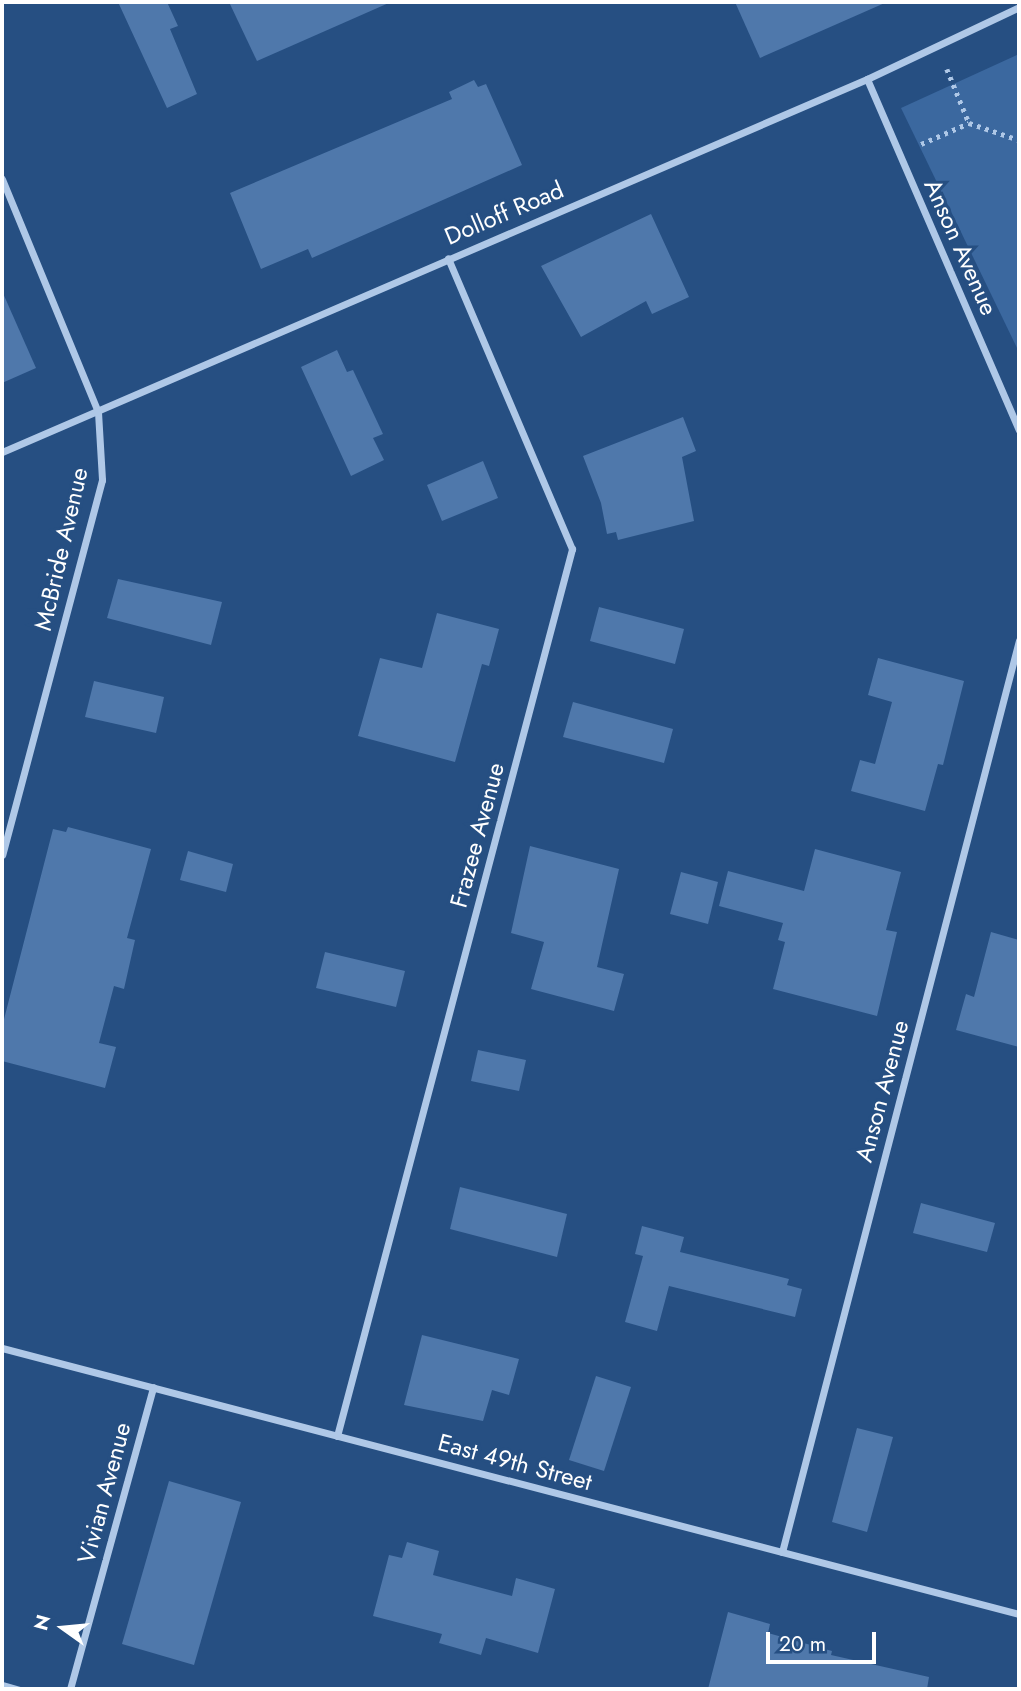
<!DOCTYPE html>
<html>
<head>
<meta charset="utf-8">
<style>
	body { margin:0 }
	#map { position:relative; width:1021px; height:1691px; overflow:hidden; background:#264f82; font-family:Jost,sans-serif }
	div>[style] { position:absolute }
	.green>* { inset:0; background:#3b689f }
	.building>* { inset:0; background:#4f78ab }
	.path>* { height:4.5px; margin-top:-2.25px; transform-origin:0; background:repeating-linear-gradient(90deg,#afc8e7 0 3.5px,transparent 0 8.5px) }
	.lane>* { height:5px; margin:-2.5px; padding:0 2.5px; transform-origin:2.5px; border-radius:2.5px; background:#afc8e7 }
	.street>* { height:7px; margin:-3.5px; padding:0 3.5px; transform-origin:3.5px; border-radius:3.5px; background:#afc8e7 }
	span { translate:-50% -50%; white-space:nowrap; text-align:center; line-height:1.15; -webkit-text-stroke:6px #264f82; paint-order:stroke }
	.street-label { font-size:24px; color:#fff }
	.frame { position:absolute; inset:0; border:4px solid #fff; pointer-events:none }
	.north { position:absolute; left:28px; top:1593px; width:70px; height:70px; -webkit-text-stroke:5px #264f82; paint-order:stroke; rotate:285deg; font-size:19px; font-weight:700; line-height:28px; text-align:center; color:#fff }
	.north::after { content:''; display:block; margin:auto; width:24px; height:32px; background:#fff; clip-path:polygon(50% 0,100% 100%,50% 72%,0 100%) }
	.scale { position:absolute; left:766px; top:1632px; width:110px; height:32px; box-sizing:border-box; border:4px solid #fff; border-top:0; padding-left:9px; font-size:21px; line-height:24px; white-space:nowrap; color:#fff; -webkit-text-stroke:5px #264f82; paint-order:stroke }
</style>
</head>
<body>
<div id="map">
	<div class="green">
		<i style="clip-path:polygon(1019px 54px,1019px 352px,901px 108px)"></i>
	</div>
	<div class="building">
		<i style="clip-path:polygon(118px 2px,167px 2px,178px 26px,170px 29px,197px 94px,167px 108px)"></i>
		<i style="clip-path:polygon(229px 2px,391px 2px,257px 61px)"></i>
		<i style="clip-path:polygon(735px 2px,887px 2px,760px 58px)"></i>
		<i style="clip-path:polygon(474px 80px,478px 87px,486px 84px,522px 165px,312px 258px,308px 249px,261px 269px,230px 193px,452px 99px,449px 92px)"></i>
		<i style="clip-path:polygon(651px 214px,689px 297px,652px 314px,646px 301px,581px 337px,541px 266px)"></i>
		<i style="clip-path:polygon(2px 291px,36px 368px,2px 383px)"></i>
		<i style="clip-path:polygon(337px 350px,347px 372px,353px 370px,383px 434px,373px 438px,384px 460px,351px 476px,301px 367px)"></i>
		<i style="clip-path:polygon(683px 417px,696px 451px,682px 457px,694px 521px,618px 540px,616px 532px,607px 534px,601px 503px,583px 456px)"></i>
		<i style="clip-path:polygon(483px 461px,498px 498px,442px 521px,427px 485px)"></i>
		<i style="clip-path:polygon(118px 579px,222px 602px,211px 645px,107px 618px)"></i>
		<i style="clip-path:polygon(599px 607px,684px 629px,675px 664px,590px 641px)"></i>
		<i style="clip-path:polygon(437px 613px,499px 629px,489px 666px,482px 664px,455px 762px,358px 736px,380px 658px,422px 668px)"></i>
		<i style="clip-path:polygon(878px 658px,964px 681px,943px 765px,938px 764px,925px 811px,851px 791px,860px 760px,875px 764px,892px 702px,868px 695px)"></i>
		<i style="clip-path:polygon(94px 681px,164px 697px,156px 733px,85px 717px)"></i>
		<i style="clip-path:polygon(573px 702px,673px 729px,664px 763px,563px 737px)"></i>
		<i style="clip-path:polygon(68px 827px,151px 849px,127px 938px,135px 940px,124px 989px,114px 986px,99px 1043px,116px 1047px,105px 1088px,2px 1061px,2px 1027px,53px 829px,66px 832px)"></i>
		<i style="clip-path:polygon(530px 846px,619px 869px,597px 967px,624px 974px,614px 1011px,531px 989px,544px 942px,511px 933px)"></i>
		<i style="clip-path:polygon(815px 849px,901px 872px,886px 930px,897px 932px,877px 1016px,773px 989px,785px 942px,778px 940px,783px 923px,719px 906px,728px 871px,804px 891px)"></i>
		<i style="clip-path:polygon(188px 851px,233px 864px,226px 892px,180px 880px)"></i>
		<i style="clip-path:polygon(681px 872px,718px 882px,708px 924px,670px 914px)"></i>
		<i style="clip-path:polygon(991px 932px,1019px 940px,1019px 1047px,956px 1030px,966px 994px,974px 997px)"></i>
		<i style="clip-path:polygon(325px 952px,405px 971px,396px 1007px,316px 988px)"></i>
		<i style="clip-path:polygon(478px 1050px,526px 1060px,519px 1091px,471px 1081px)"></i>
		<i style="clip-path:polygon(460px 1187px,567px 1214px,557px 1257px,450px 1229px)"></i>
		<i style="clip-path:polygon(921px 1203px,995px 1223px,987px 1252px,913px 1233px)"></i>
		<i style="clip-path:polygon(642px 1226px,684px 1237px,680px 1252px,789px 1279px,787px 1285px,802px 1289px,795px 1317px,669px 1286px,657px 1331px,625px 1322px,643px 1256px,635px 1254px)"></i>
		<i style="clip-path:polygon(422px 1335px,519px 1359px,509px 1395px,492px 1390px,483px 1421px,404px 1405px)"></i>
		<i style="clip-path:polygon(596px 1376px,631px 1387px,604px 1471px,569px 1460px)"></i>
		<i style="clip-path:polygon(857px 1428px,893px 1437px,867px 1532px,832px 1522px)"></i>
		<i style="clip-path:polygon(169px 1481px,241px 1502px,194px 1665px,122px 1644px)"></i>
		<i style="clip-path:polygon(407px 1542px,439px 1551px,433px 1575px,512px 1596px,516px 1578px,555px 1589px,538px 1653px,486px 1638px,481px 1655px,439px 1643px,442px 1634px,373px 1616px,389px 1555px,402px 1558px)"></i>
		<i style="clip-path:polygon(728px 1612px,770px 1624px,768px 1633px,832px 1651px,831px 1655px,929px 1677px,927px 1689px,708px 1689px)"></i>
	</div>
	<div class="path">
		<i style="left:947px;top:69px;width:58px;rotate:67.8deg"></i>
		<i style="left:921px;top:144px;width:52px;rotate:-23.6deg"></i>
		<i style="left:969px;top:123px;width:53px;rotate:18.8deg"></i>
	</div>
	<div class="lane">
		<i style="left:2px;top:1684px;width:19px;rotate:16deg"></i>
	</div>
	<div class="street">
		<i style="left:867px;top:79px;width:382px;rotate:66.6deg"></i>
		<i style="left:2px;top:179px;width:252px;rotate:67.6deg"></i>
		<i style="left:98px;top:412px;width:68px;rotate:86.6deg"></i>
		<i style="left:102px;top:480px;width:388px;rotate:104.9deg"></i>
		<i style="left:2px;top:452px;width:942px;rotate:-23.33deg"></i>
		<i style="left:867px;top:79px;width:168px;rotate:-25.3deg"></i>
		<i style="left:2px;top:1348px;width:1051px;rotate:14.66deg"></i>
		<i style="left:337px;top:1436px;width:918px;rotate:-75.16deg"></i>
		<i style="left:572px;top:549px;width:316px;rotate:-113.1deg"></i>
		<i style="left:782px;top:1552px;width:942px;rotate:-75.43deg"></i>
		<i style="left:70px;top:1689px;width:313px;rotate:-74.6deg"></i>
	</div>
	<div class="street-label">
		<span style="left:504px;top:213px;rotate:-23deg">Dolloff Road</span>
		<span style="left:961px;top:247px;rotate:66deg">Anson Avenue</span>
		<span style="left:61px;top:549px;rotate:-77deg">McBride Avenue</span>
		<span style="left:477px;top:835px;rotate:-75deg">Frazee Avenue</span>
		<span style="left:882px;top:1091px;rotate:-75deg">Anson Avenue</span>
		<span style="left:515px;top:1462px;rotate:15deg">East 49th Street</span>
		<span style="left:104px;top:1493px;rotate:-75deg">Vivian Avenue</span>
	</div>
	<div class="frame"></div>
	<div class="north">N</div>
	<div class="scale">20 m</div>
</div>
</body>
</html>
